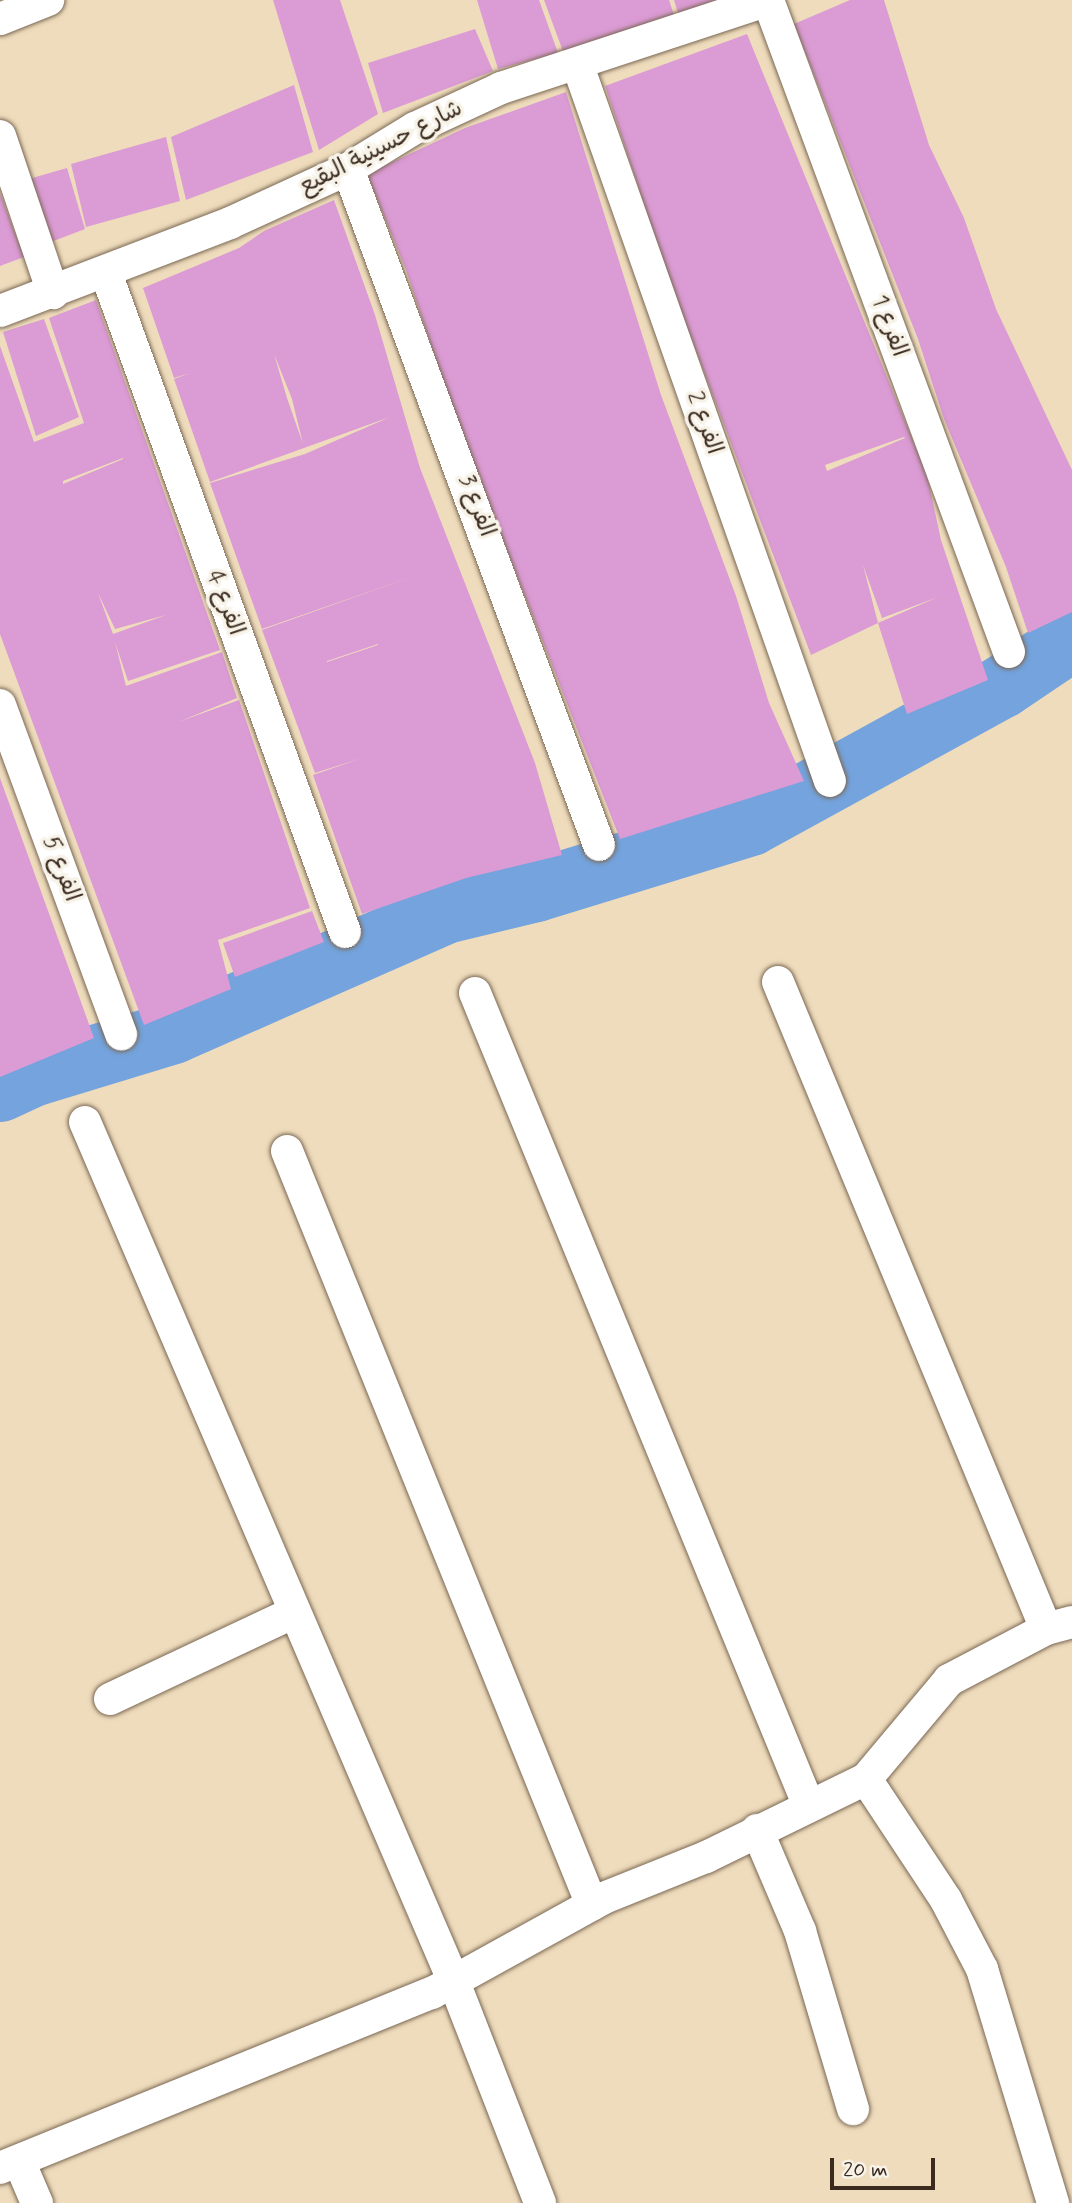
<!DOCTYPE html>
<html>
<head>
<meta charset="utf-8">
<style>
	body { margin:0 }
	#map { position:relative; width:1072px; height:2203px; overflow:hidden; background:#efdcbc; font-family:Mynerve,"Playpen Sans Arabic",sans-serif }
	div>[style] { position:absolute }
	.river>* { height:63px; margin:-31.5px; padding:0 31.5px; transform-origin:31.5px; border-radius:31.5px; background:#74a3dd }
	.building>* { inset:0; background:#db9bd4 }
	.roads { filter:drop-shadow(0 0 2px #7a6855) drop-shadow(0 0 2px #7a6855) }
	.minor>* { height:32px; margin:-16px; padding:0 16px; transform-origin:16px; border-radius:16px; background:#fff }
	span { translate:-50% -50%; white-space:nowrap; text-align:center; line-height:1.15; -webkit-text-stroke:7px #f7f3e8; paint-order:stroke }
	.street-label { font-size:23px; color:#3b2a1e }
	.scale { position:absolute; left:830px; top:2158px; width:105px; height:32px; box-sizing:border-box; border:4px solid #3b2a1e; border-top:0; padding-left:9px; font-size:21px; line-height:24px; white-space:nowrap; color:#3b2a1e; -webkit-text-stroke:5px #f7f3e8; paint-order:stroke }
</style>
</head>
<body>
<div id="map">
	<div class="river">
		<i style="left:0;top:1090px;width:38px;rotate:-25deg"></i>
		<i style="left:35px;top:1074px;width:144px;rotate:-16.9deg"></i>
		<i style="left:173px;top:1032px;width:297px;rotate:-23.8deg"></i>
		<i style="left:445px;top:912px;width:94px;rotate:-13.6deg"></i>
		<i style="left:536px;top:890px;width:224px;rotate:-17.1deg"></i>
		<i style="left:750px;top:824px;width:287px;rotate:-28.7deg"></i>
		<i style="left:1002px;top:686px;width:84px;rotate:-33.9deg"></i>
	</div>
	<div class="building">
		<i style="clip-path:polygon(273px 0,340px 0,378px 114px,319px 150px)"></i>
		<i style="clip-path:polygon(477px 0,539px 0,558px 53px,498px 69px)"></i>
		<i style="clip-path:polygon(544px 0,669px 0,674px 15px,564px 54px)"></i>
		<i style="clip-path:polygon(674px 0,717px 0,679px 16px)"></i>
		<i style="clip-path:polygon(850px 0,884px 0,929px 145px,964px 218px,996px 309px,1072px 470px,1072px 612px,1028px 633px,1006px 567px,944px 419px,918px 339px,794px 24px)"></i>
		<i style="clip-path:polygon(475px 29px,493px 71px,383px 113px,368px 63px)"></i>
		<i style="clip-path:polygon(evenodd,747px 34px,927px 475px,941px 540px,988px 680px,907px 714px,878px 623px,938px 597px,882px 618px,863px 565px,878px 623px,811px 655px,667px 274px,605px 86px,747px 34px,904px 437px,905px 438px,827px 471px,825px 465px,904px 437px)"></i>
		<i style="clip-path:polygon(294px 85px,313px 152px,186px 200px,171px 137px)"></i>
		<i style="clip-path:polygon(566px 92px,661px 395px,736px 596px,769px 703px,804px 781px,620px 839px,455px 417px,406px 270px,367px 174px,465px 128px)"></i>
		<i style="clip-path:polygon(166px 137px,180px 201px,86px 227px,71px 164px)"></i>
		<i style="clip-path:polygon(67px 168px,85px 229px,43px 245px,22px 181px)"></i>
		<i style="clip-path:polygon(0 193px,24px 257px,0 266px)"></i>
		<i style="clip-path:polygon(evenodd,334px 200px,375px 315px,420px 468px,535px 763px,562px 855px,466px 878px,362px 914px,313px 775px,362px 758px,315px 773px,262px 630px,417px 575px,262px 629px,210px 483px,305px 454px,390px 417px,210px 482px,174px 379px,190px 373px,174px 378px,143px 288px,239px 248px,264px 231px,334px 200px,274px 354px,292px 399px,303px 444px,287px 398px,274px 354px,334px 200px,378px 644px,378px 645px,327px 662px,327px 661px,378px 644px)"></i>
		<i style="clip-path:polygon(evenodd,96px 300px,220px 650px,128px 681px,115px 642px,126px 686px,222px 652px,237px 698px,178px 722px,239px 700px,310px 908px,218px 940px,231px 989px,144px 1025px,0 634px,0 346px,34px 442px,84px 423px,49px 318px,96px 300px,123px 458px,123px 459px,63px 484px,63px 481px,123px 458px,96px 300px,98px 593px,115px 629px,166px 615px,113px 634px,98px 593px)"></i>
		<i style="clip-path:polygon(44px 319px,79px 417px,36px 436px,3px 332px)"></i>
		<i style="clip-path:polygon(0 778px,94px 1038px,0 1077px)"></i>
		<i style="clip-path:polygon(312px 911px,324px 942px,235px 977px,223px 943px)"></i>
	</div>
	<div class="roads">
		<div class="minor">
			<i style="left:768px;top:0;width:695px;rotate:69.71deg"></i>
			<i style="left:0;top:19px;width:52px;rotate:-21.6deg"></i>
			<i style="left:578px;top:66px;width:758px;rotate:70.59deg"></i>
			<i style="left:0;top:136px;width:166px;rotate:71.3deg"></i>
			<i style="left:348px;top:169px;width:721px;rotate:69.63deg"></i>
			<i style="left:106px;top:273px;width:701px;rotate:70.07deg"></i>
			<i style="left:0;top:311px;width:246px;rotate:-20.9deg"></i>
			<i style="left:230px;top:223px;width:130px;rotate:-24.6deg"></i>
			<i style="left:348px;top:169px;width:79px;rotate:-31.5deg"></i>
			<i style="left:415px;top:128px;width:95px;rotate:-24.9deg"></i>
			<i style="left:501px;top:88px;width:281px;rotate:-18.2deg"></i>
			<i style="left:0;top:705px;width:351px;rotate:69.8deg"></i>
			<i style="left:778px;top:982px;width:700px;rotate:67.5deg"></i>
			<i style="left:475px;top:993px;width:877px;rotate:67.68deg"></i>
			<i style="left:85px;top:1122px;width:936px;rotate:66.78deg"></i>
			<i style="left:454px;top:1982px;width:237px;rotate:68.7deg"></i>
			<i style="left:287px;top:1151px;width:813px;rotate:67.98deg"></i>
			<i style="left:110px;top:1699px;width:204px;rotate:-25.2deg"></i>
			<i style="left:866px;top:1779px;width:145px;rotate:56.5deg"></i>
			<i style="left:946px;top:1900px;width:78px;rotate:62.4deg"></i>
			<i style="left:982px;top:1969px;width:245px;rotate:73.1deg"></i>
			<i style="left:757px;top:1830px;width:110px;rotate:66.9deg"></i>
			<i style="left:800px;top:1931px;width:186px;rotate:73.4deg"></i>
			<i style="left:19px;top:2161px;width:46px;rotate:66.8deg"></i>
			<i style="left:0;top:2168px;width:466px;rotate:-22.1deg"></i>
			<i style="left:432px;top:1993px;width:196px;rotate:-28.9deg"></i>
			<i style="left:604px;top:1898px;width:110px;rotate:-21.9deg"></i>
			<i style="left:706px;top:1857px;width:178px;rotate:-26deg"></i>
			<i style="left:866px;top:1779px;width:129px;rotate:-50deg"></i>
			<i style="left:949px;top:1680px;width:110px;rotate:-27.7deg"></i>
			<i style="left:1046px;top:1629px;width:27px;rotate:-15deg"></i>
		</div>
	</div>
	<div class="street-label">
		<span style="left:381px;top:148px;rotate:-27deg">شارع حسينية البقيع</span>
		<span style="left:889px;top:326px;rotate:70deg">الفرع 1</span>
		<span style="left:704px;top:423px;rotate:71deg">الفرع 2</span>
		<span style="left:476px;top:506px;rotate:69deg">الفرع 3</span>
		<span style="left:225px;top:603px;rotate:70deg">الفرع 4</span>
		<span style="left:61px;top:869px;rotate:70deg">الفرع 5</span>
	</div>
	<div class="scale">20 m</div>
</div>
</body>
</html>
